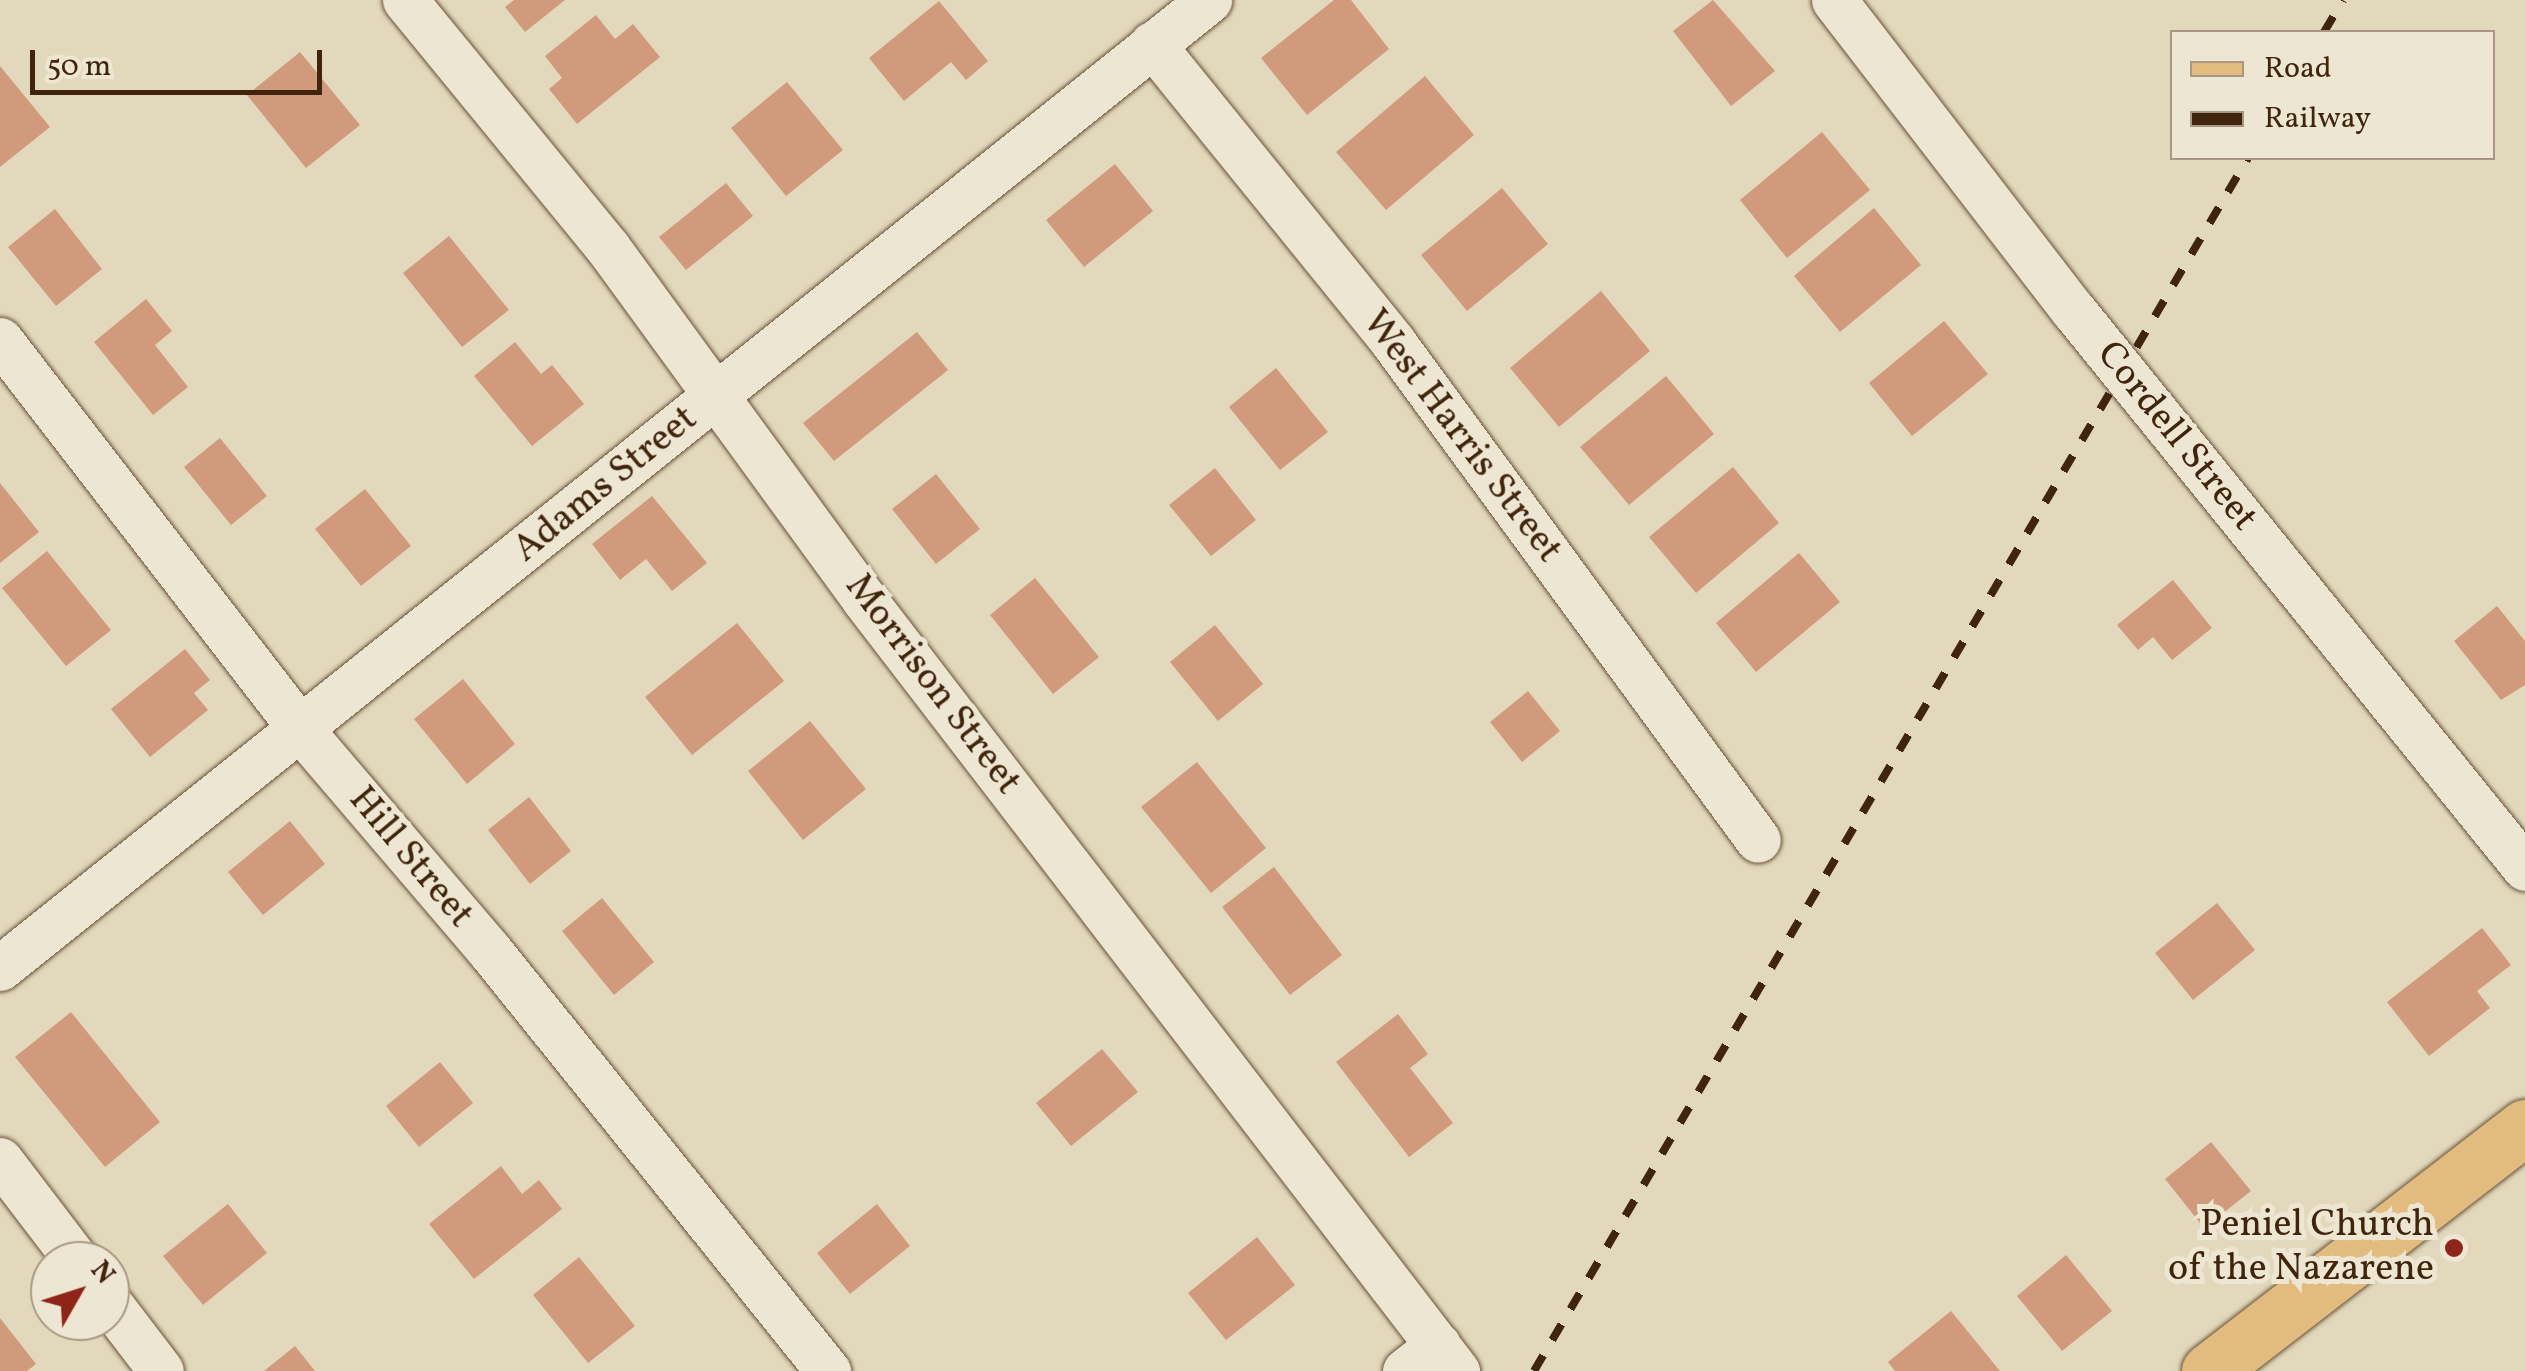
<!DOCTYPE html>
<html>
<head>
<meta charset="utf-8">
<style>
	body { margin:0 }
	#map { position:relative; width:2525px; height:1371px; overflow:hidden; background:#e2d9bc; font-family:Vollkorn,serif }
	div>[style] { position:absolute }
	.building>* { inset:0; background:#d29a7c }
	.roads { filter:drop-shadow(0 0 2px #695138) drop-shadow(0 0 2px #695138) }
	.minor>* { height:45px; margin:-22.5px; padding:0 22.5px; transform-origin:22.5px; border-radius:22.5px; background:#ece6d3 }
	.major>* { height:55px; margin:-27.5px; padding:0 27.5px; transform-origin:27.5px; border-radius:27.5px; background:#e1bc7e }
	.rail>* { height:8px; margin-top:-4px; transform-origin:0; background:repeating-linear-gradient(90deg,#41240c 0 18px,transparent 0 36px) }
	.dots>* { width:28px; height:28px; translate:-50% -50%; box-sizing:border-box; border:5px solid #ece6d3; border-radius:50% }
	span { translate:-50% -50%; white-space:nowrap; text-align:center; line-height:1.15; -webkit-text-stroke:10px #ece6d3; paint-order:stroke }
	.street-label { font-size:38px; color:#41240c }
	.poi-label { font-size:38px; color:#41240c }
	.right { translate:-100% -50%; text-align:right }
	.legend { position:absolute; left:2170px; top:30px; width:325px; height:130px; box-sizing:border-box; background:#ece6d3; border:2px solid #a89883; margin:0; padding:12px 18px; list-style:none; font-size:30px; color:#41240c }
	.legend li { display:flex; align-items:center; gap:20px; height:50px }
	.legend b { width:50px; border:2px solid #a89883 }
	.north { position:absolute; left:30px; top:1241px; width:100px; height:100px; box-sizing:border-box; background:#ece6d3; border:2px solid #a89883; border-radius:50%; rotate:51deg; font-size:28px; font-weight:700; line-height:40px; text-align:center; color:#41240c }
	.north::after { content:''; display:block; margin:auto; width:35px; height:45px; background:#8f2418; clip-path:polygon(50% 0,100% 100%,50% 72%,0 100%) }
	.scale { position:absolute; left:30px; top:50px; width:292px; height:45px; box-sizing:border-box; border:5px solid #41240c; border-top:0; padding-left:12px; font-size:30px; line-height:35px; white-space:nowrap; color:#41240c; -webkit-text-stroke:8px #ece6d3; paint-order:stroke }
</style>
</head>
<body>
<div id="map">
	<div class="building">
		<i style="clip-path:polygon(514px 0,565px 0,525px 32px,505px 7px)"></i>
		<i style="clip-path:polygon(1334px 0,1351px 0,1389px 49px,1307px 115px,1261px 58px)"></i>
		<i style="clip-path:polygon(1713px 0,1775px 71px,1731px 106px,1673px 31px)"></i>
		<i style="clip-path:polygon(939px 1px,988px 61px,966px 80px,951px 62px,904px 101px,869px 58px)"></i>
		<i style="clip-path:polygon(596px 15px,615px 39px,633px 24px,660px 57px,577px 124px,549px 89px,562px 78px,545px 56px)"></i>
		<i style="clip-path:polygon(300px 52px,360px 125px,306px 168px,247px 95px)"></i>
		<i style="clip-path:polygon(0 66px,50px 127px,0 167px)"></i>
		<i style="clip-path:polygon(1425px 76px,1474px 135px,1386px 210px,1336px 152px)"></i>
		<i style="clip-path:polygon(787px 82px,843px 150px,786px 196px,731px 128px)"></i>
		<i style="clip-path:polygon(1822px 132px,1870px 190px,1787px 258px,1740px 200px)"></i>
		<i style="clip-path:polygon(1115px 164px,1153px 211px,1084px 267px,1046px 220px)"></i>
		<i style="clip-path:polygon(726px 183px,753px 216px,686px 270px,659px 237px)"></i>
		<i style="clip-path:polygon(1502px 188px,1548px 244px,1467px 311px,1421px 255px)"></i>
		<i style="clip-path:polygon(1874px 208px,1921px 265px,1840px 332px,1794px 276px)"></i>
		<i style="clip-path:polygon(55px 209px,102px 269px,56px 306px,8px 247px)"></i>
		<i style="clip-path:polygon(449px 236px,509px 310px,462px 347px,403px 273px)"></i>
		<i style="clip-path:polygon(1601px 291px,1650px 351px,1559px 427px,1510px 368px)"></i>
		<i style="clip-path:polygon(146px 299px,172px 331px,155px 345px,188px 387px,153px 415px,94px 342px)"></i>
		<i style="clip-path:polygon(1944px 321px,1988px 374px,1912px 436px,1869px 383px)"></i>
		<i style="clip-path:polygon(917px 332px,948px 370px,834px 461px,803px 423px)"></i>
		<i style="clip-path:polygon(515px 342px,541px 374px,552px 365px,584px 404px,532px 446px,474px 376px)"></i>
		<i style="clip-path:polygon(1276px 368px,1328px 432px,1280px 470px,1229px 407px)"></i>
		<i style="clip-path:polygon(1666px 376px,1714px 434px,1629px 505px,1580px 447px)"></i>
		<i style="clip-path:polygon(220px 438px,267px 496px,231px 525px,184px 467px)"></i>
		<i style="clip-path:polygon(1733px 467px,1779px 523px,1696px 593px,1649px 537px)"></i>
		<i style="clip-path:polygon(1215px 468px,1256px 520px,1211px 556px,1169px 505px)"></i>
		<i style="clip-path:polygon(936px 474px,980px 529px,936px 564px,892px 509px)"></i>
		<i style="clip-path:polygon(0 483px,39px 532px,0 563px)"></i>
		<i style="clip-path:polygon(365px 489px,411px 546px,361px 586px,315px 529px)"></i>
		<i style="clip-path:polygon(652px 496px,707px 563px,672px 591px,646px 559px,620px 580px,592px 544px)"></i>
		<i style="clip-path:polygon(47px 551px,111px 630px,66px 666px,2px 588px)"></i>
		<i style="clip-path:polygon(1799px 553px,1840px 602px,1756px 672px,1716px 623px)"></i>
		<i style="clip-path:polygon(1035px 578px,1099px 657px,1053px 694px,990px 615px)"></i>
		<i style="clip-path:polygon(2173px 580px,2212px 628px,2172px 660px,2153px 637px,2138px 650px,2117px 625px)"></i>
		<i style="clip-path:polygon(2497px 606px,2525px 641px,2525px 685px,2501px 700px,2454px 641px)"></i>
		<i style="clip-path:polygon(737px 623px,784px 681px,692px 755px,645px 697px)"></i>
		<i style="clip-path:polygon(1215px 625px,1263px 684px,1218px 721px,1170px 662px)"></i>
		<i style="clip-path:polygon(185px 649px,210px 680px,194px 693px,208px 710px,150px 757px,111px 709px)"></i>
		<i style="clip-path:polygon(463px 679px,515px 744px,467px 784px,414px 719px)"></i>
		<i style="clip-path:polygon(1528px 691px,1560px 731px,1522px 762px,1490px 722px)"></i>
		<i style="clip-path:polygon(810px 721px,866px 789px,803px 840px,748px 771px)"></i>
		<i style="clip-path:polygon(1197px 762px,1266px 848px,1211px 893px,1141px 807px)"></i>
		<i style="clip-path:polygon(529px 797px,571px 851px,530px 884px,488px 830px)"></i>
		<i style="clip-path:polygon(290px 821px,325px 864px,263px 915px,228px 872px)"></i>
		<i style="clip-path:polygon(1274px 867px,1342px 955px,1290px 995px,1222px 907px)"></i>
		<i style="clip-path:polygon(602px 898px,654px 962px,614px 995px,562px 931px)"></i>
		<i style="clip-path:polygon(2217px 903px,2255px 950px,2193px 1000px,2155px 953px)"></i>
		<i style="clip-path:polygon(2482px 928px,2511px 965px,2477px 991px,2490px 1008px,2429px 1056px,2387px 1002px)"></i>
		<i style="clip-path:polygon(71px 1012px,160px 1122px,105px 1167px,15px 1057px)"></i>
		<i style="clip-path:polygon(1398px 1014px,1428px 1054px,1410px 1068px,1453px 1123px,1409px 1157px,1336px 1062px)"></i>
		<i style="clip-path:polygon(1102px 1049px,1138px 1092px,1071px 1146px,1036px 1103px)"></i>
		<i style="clip-path:polygon(440px 1062px,473px 1103px,419px 1147px,386px 1106px)"></i>
		<i style="clip-path:polygon(2211px 1142px,2251px 1191px,2204px 1228px,2165px 1179px)"></i>
		<i style="clip-path:polygon(501px 1166px,522px 1194px,539px 1180px,562px 1209px,474px 1279px,429px 1224px)"></i>
		<i style="clip-path:polygon(228px 1204px,267px 1253px,203px 1305px,163px 1256px)"></i>
		<i style="clip-path:polygon(877px 1204px,910px 1246px,850px 1294px,817px 1253px)"></i>
		<i style="clip-path:polygon(1257px 1237px,1295px 1285px,1226px 1340px,1188px 1293px)"></i>
		<i style="clip-path:polygon(2066px 1255px,2112px 1311px,2062px 1351px,2017px 1296px)"></i>
		<i style="clip-path:polygon(579px 1257px,635px 1326px,588px 1363px,533px 1295px)"></i>
		<i style="clip-path:polygon(1951px 1311px,2000px 1371px,1895px 1371px,1888px 1362px)"></i>
		<i style="clip-path:polygon(0 1318px,36px 1364px,27px 1371px,0 1371px)"></i>
		<i style="clip-path:polygon(295px 1346px,315px 1371px,264px 1371px)"></i>
	</div>
	<div class="roads">
		<div class="minor">
			<i style="left:405px;top:0;width:320px;rotate:50.7deg"></i>
			<i style="left:608px;top:248px;width:433px;rotate:53.9deg"></i>
			<i style="left:863px;top:598px;width:975px;rotate:52.46deg"></i>
			<i style="left:1834px;top:0;width:391px;rotate:52.4deg"></i>
			<i style="left:2073px;top:310px;width:718px;rotate:50.99deg"></i>
			<i style="left:1152px;top:44px;width:383px;rotate:51deg"></i>
			<i style="left:1393px;top:342px;width:617px;rotate:53.76deg"></i>
			<i style="left:0;top:340px;width:494px;rotate:52.3deg"></i>
			<i style="left:302px;top:731px;width:288px;rotate:49.5deg"></i>
			<i style="left:489px;top:950px;width:541px;rotate:51.16deg"></i>
			<i style="left:0;top:968px;width:1549px;rotate:-38.68deg"></i>
			<i style="left:0;top:1160px;width:127px;rotate:52.7deg"></i>
			<i style="left:110px;top:1304px;width:84px;rotate:52.7deg"></i>
			<i style="left:1405px;top:1371px;width:42px;rotate:-38.2deg"></i>
		</div>
		<div class="major">
			<i style="left:2209px;top:1371px;width:399px;rotate:-37.7deg"></i>
		</div>
	</div>
	<div class="rail">
		<i style="left:2324px;top:32px;width:37px;rotate:-59deg"></i>
		<i style="left:1534px;top:1371px;width:1408px;rotate:-59.52deg"></i>
	</div>
	<div class="dots">
		<i style="left:2454px;top:1248px;background:#8f2418"></i>
	</div>
	<div class="street-label">
		<span style="left:1461px;top:437px;rotate:53deg">West Harris Street</span>
		<span style="left:2176px;top:437px;rotate:51deg">Cordell Street</span>
		<span style="left:606px;top:485px;rotate:-39deg">Adams Street</span>
		<span style="left:932px;top:685px;rotate:53deg">Morrison Street</span>
		<span style="left:410px;top:858px;rotate:50deg">Hill Street</span>
	</div>
	<div class="poi-label">
		<span class="right" style="left:2434px;top:1248px">Peniel Church<br>of the Nazarene</span>
	</div>
	<ul class="legend">
	<li><b style="height:12px;background:#e1bc7e"></b>Road</li>
	<li><b style="height:12px;background:#41240c"></b>Railway</li>
	</ul>
	<div class="north">N</div>
	<div class="scale">50 m</div>
</div>
</body>
</html>
